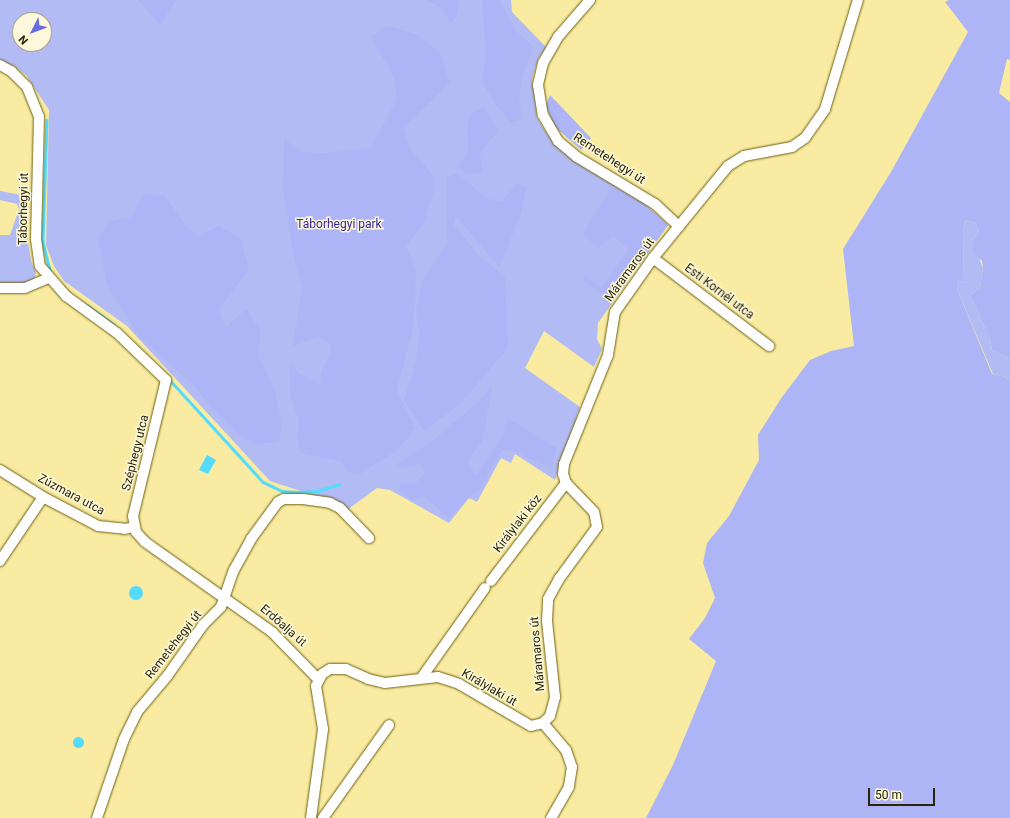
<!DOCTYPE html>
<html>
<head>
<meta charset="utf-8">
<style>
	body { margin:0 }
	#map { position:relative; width:1010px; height:818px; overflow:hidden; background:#f9eba1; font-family:Roboto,sans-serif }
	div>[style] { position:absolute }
	.green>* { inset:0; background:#b3bbf4 }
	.forest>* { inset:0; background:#adb5f7 }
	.water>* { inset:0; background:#54dbfe }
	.round { border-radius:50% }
	.stream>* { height:2.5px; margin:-1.25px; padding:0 1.25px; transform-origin:1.25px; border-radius:1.25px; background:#54dbfe }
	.roads { filter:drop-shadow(0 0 1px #6e6011) drop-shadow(0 0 1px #6e6011) }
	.minor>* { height:10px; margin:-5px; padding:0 5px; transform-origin:5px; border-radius:5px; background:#fff }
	span { translate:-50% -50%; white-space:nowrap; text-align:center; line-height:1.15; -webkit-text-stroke:3px #fdf8db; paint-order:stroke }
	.street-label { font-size:12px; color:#2a2506 }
	.park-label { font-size:12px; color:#3525a1 }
	.north { position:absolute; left:12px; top:12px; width:40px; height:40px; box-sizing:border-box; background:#fdf8db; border:1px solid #a9a486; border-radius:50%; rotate:228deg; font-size:11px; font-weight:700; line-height:16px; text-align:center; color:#2a2506 }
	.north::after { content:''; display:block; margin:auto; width:14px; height:18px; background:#686be4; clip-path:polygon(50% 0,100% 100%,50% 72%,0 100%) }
	.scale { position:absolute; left:868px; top:788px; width:67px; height:18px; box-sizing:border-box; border:2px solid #2a2506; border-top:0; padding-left:5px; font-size:12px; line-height:14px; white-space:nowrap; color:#2a2506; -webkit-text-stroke:3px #fdf8db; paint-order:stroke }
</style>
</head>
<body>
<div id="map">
	<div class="green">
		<i style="clip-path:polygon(evenodd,0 0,511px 0,512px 12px,546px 47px,538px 59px,532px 79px,537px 118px,547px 134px,558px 145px,646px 205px,668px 225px,598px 323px,597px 339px,602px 349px,594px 367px,544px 331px,525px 368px,580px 407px,555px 480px,515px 454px,511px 463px,501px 458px,477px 502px,469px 498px,449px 523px,390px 490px,377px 488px,347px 510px,328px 500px,270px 481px,127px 326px,64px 281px,54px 266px,46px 245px,49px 110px,26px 75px,14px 66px,0 60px,0 0,20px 20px,44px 20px,44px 44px,20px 44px,20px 20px)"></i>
		<i style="clip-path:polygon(0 191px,28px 196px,27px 235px,31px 261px,36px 272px,35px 278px,23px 284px,0 284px,0 235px,10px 235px,19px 209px,17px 204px,0 200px)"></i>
		<i style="clip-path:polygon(965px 220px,975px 222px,979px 231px,973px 240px,983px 269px,980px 288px,970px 295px,990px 339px,992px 350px,1010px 359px,1010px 381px,1006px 377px,993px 374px,957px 289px,957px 280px,964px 282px,963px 234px)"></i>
	</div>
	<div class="forest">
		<i style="clip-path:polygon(138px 0,176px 0,160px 25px)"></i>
		<i style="clip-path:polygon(426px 0,460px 0,456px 17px,451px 23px,441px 8px)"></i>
		<i style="clip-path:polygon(482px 0,499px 0,516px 31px,534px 47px,522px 76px,519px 98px,522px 119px,511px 123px,494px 102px,482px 81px,486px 59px)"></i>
		<i style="clip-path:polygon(949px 0,1010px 0,1010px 60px,1007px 59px,999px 93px,1010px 102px,1010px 359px,992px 350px,990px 339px,970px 295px,980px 288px,983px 269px,982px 261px,972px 251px,973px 240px,979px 231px,975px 222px,965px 220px,963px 234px,964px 282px,957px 280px,957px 289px,992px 374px,1006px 377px,1010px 381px,1010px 818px,646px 818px,673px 765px,716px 661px,689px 639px,705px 618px,715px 598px,703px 563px,707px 543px,729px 516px,759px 460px,758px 435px,782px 397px,810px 360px,831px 351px,854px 346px,843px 249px,891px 172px,968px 32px,945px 2px)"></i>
		<i style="clip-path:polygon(387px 26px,416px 34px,440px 52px,450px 83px,403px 128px,411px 150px,433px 175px,434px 191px,423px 225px,406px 246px,416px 271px,413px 329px,397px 390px,415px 428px,399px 449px,360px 474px,346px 472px,341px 461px,300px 453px,297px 439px,299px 420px,290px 397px,290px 364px,300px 374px,322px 385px,321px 373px,329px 356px,331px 344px,319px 337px,293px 346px,302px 289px,293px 255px,283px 189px,284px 139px,302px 152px,324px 153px,371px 148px,397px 99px,394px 77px,371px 37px)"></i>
		<i style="clip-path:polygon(550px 95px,591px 138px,581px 150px,554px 126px,546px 105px)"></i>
		<i style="clip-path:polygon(485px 107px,498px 131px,480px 153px,482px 173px,466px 174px,459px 166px,469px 148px,467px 126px,471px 113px)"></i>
		<i style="clip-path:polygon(457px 174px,488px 199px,502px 201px,517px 183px,526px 188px,522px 212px,499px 267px,456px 216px,454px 225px,477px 254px,505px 277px,508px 348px,462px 402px,424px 431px,404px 400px,416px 362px,420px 334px,416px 314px,423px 279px,447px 244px,447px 177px)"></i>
		<i style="clip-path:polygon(611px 187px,646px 205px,668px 225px,613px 301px,582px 280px,585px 276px,601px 288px,629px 249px,613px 236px,598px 248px,583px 234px)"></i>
		<i style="clip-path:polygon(144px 194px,165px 196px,185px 225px,198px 236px,219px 226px,241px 239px,249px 270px,218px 310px,226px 327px,246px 309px,260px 330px,259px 356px,274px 389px,282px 421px,279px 442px,257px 444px,240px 436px,209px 405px,193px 385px,139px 336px,107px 285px,98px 239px,109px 221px,131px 217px)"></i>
		<i style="clip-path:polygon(492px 386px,483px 439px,467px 463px,476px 475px,502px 437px,507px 418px,556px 448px,551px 468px,515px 452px,502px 450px,478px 493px,473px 493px,449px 518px,424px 496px,410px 499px,399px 490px,401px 483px,414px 485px,425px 473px,420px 464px,401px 468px,397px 464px,431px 442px,477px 403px)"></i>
	</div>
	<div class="water">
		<i style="clip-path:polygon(207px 455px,216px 460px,208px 474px,199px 470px)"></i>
		<i class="round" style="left:129px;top:586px;width:14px;height:14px"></i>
		<i class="round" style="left:72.5px;top:736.5px;width:11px;height:11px"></i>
	</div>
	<div class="stream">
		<i style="left:47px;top:120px;width:122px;rotate:91.9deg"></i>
		<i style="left:43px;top:242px;width:29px;rotate:76deg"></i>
		<i style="left:87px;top:305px;width:32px;rotate:36deg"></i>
		<i style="left:170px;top:380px;width:138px;rotate:47.6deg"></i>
		<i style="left:263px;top:482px;width:21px;rotate:25deg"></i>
		<i style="left:282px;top:491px;width:15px;rotate:4deg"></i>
		<i style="left:297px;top:492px;width:21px;rotate:-3deg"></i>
		<i style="left:318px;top:491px;width:22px;rotate:-18deg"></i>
	</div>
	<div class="roads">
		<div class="minor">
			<i style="left:590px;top:0;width:49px;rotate:130.9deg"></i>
			<i style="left:558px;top:37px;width:30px;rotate:120deg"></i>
			<i style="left:543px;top:63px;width:23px;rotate:103deg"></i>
			<i style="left:538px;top:85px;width:30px;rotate:81deg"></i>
			<i style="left:543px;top:115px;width:30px;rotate:60deg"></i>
			<i style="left:558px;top:141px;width:25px;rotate:40deg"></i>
			<i style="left:577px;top:157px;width:91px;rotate:31.1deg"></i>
			<i style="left:655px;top:204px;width:33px;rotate:43deg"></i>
			<i style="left:0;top:65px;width:13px;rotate:29deg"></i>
			<i style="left:11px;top:71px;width:23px;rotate:45deg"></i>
			<i style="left:27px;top:87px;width:32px;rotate:68deg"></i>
			<i style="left:39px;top:117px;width:122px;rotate:91.4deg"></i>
			<i style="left:36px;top:239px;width:27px;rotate:82deg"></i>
			<i style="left:40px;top:266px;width:40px;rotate:49deg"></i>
			<i style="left:66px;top:296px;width:63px;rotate:36deg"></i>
			<i style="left:117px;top:333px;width:68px;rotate:43.8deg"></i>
			<i style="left:166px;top:380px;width:140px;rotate:103.6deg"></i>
			<i style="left:133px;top:516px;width:16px;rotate:79deg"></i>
			<i style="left:136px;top:532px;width:13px;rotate:48deg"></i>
			<i style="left:145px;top:542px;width:156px;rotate:35.3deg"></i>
			<i style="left:272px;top:632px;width:66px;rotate:45.6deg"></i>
			<i style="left:653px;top:258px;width:146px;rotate:37.2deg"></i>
			<i style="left:0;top:288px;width:25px"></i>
			<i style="left:25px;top:288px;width:25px;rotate:-23deg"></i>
			<i style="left:0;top:470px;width:51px;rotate:32.1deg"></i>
			<i style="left:43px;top:497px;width:62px;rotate:27.8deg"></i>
			<i style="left:98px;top:526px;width:27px;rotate:6deg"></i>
			<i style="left:125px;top:529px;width:9px;rotate:-13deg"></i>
			<i style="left:0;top:561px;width:77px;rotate:-56.1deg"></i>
			<i style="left:491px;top:581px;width:123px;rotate:-52.6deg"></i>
			<i style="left:422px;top:677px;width:109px;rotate:-54.7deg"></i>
			<i style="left:543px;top:723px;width:35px;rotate:50deg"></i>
			<i style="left:566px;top:750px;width:18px;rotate:71deg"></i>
			<i style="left:572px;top:767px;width:20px;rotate:99deg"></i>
			<i style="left:569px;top:787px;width:36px;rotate:120deg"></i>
			<i style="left:97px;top:818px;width:83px;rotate:-71.1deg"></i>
			<i style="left:124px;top:739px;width:30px;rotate:-64deg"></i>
			<i style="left:137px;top:712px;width:48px;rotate:-50deg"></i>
			<i style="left:168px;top:675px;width:61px;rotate:-55deg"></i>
			<i style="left:203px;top:625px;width:25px;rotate:-45deg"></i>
			<i style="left:221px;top:607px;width:39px;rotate:-71deg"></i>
			<i style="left:234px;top:570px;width:35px;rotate:-61deg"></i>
			<i style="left:251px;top:539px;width:46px;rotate:-53.9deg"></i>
			<i style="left:278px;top:502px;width:7px;rotate:-27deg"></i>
			<i style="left:284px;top:499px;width:19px"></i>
			<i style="left:303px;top:499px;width:27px;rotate:8deg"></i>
			<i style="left:330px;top:503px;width:11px;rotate:27deg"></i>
			<i style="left:340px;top:508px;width:42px;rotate:46deg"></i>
			<i style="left:311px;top:818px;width:90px;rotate:-82.3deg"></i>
			<i style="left:323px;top:729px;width:44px;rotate:-99.2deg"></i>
			<i style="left:316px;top:686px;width:13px;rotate:-63deg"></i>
			<i style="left:322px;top:674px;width:9px;rotate:-32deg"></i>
			<i style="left:330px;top:669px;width:16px"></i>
			<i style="left:346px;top:669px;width:24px;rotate:24deg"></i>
			<i style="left:368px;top:679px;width:17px;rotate:13deg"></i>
			<i style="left:385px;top:683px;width:53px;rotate:-6.5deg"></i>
			<i style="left:438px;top:677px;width:22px;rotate:18deg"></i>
			<i style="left:459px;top:684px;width:83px;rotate:30.3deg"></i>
			<i style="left:531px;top:726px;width:12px;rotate:-14deg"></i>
			<i style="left:543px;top:723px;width:10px;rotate:-45deg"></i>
			<i style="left:550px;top:716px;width:20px;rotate:-75deg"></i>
			<i style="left:555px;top:697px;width:76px;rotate:-96deg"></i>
			<i style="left:547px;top:621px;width:22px;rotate:-87deg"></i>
			<i style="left:548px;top:599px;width:23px;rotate:-61deg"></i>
			<i style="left:559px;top:579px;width:64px;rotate:-53.8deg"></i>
			<i style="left:597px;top:527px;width:15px;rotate:-101deg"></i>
			<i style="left:594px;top:512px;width:40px;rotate:-134deg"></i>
			<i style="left:566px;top:483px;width:9px;rotate:-108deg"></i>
			<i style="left:563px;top:474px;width:10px;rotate:-84deg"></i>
			<i style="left:564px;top:464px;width:118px;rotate:-68deg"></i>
			<i style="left:608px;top:355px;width:44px;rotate:-80.8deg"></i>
			<i style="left:615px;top:312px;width:66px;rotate:-54.9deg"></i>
			<i style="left:653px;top:258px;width:119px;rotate:-50.8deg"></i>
			<i style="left:728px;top:166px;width:19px;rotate:-32deg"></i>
			<i style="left:744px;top:156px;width:49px;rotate:-10.6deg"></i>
			<i style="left:792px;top:147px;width:16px;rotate:-35deg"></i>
			<i style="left:805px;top:138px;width:35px;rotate:-55deg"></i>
			<i style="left:825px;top:109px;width:114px;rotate:-73.2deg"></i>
			<i style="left:323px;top:818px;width:114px;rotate:-54.6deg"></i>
		</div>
	</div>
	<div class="street-label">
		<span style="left:609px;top:159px;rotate:33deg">Remetehegyi út</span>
		<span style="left:24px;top:209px;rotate:-89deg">Táborhegyi út</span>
		<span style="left:630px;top:270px;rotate:-54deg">Máramaros út</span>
		<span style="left:719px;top:292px;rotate:37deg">Esti Kornél utca</span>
		<span style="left:136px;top:453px;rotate:-76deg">Széphegy utca</span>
		<span style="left:71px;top:495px;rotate:28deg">Zúzmara utca</span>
		<span style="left:518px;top:524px;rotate:-52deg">Királylaki köz</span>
		<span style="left:283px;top:626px;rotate:41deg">Erdőalja út</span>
		<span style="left:174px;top:645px;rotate:-52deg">Remetehegyi út</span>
		<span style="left:538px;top:654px;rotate:-95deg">Máramaros út</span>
		<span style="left:489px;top:688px;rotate:30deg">Királylaki út</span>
	</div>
	<div class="park-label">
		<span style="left:339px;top:225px">Táborhegyi park</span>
	</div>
	<div class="north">N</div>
	<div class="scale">50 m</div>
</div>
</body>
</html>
